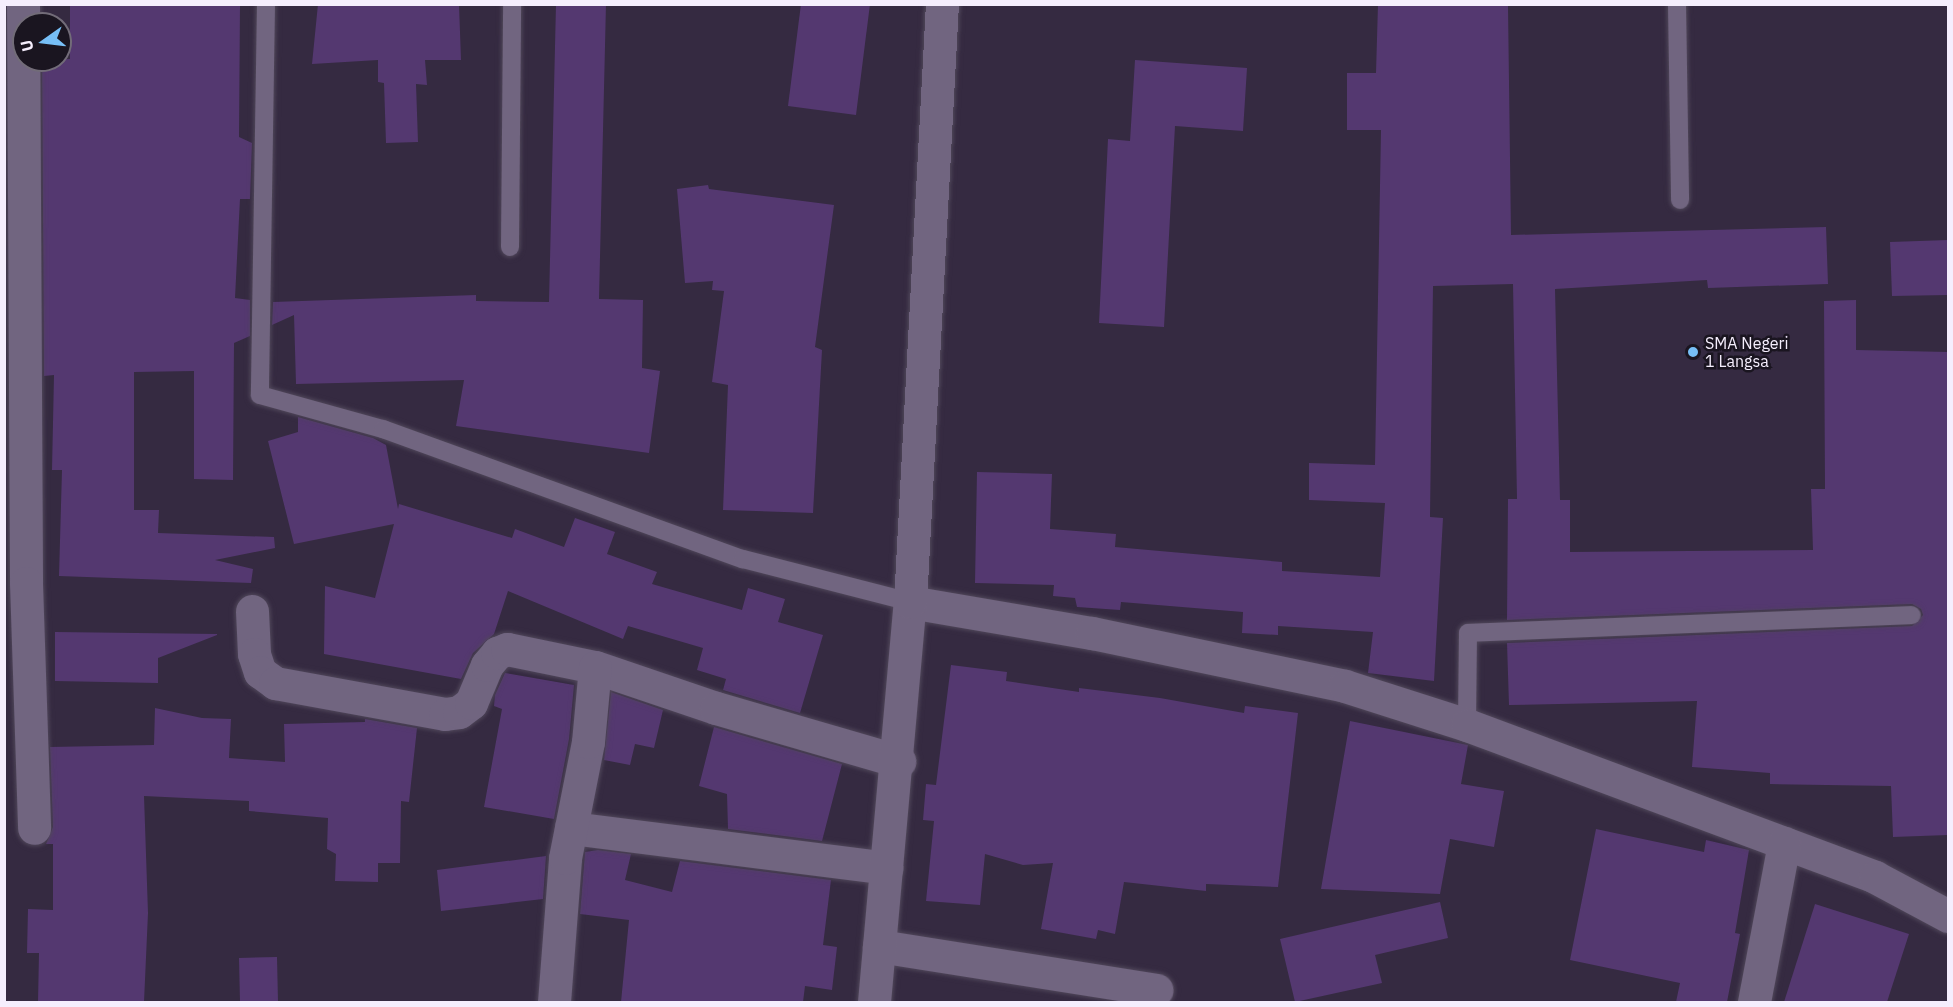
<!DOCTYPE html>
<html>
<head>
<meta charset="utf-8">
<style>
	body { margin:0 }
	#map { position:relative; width:1953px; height:1007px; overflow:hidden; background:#352a41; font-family:"IBM Plex Sans",sans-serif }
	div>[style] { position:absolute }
	.building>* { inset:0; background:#543870 }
	.roads { filter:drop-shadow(0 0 2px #50475a) drop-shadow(0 0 2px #50475a) }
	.service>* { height:18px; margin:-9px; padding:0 9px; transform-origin:9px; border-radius:9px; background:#716580 }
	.minor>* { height:33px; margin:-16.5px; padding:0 16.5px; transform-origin:16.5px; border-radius:16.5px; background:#716580 }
	.tertiary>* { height:33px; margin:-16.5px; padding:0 16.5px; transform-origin:16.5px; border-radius:16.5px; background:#716580 }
	.dots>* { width:16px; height:16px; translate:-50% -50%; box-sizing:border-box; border:3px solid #1a1520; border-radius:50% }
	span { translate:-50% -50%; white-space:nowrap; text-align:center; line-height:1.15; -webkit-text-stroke:5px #1a1520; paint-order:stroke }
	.poi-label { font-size:16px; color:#f5eefd }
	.left { translate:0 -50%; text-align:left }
	.frame { position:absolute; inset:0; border:6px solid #f5eefd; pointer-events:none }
	.north { position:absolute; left:12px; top:12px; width:60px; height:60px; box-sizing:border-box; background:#1a1520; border:2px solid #726c78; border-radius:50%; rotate:256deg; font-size:16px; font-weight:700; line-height:24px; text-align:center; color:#f5eefd }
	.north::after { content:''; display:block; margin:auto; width:21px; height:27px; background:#77bff7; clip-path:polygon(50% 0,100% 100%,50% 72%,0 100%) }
</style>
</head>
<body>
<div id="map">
	<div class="building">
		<i style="clip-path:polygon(70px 4px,240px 4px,239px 137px,252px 143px,250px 199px,240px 199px,235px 298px,250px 300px,250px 336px,234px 343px,233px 480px,194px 479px,194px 371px,134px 372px,134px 510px,159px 510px,158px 533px,274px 537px,275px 548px,215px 560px,253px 569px,251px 583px,59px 576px,62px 470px,52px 470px,54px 375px,44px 376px,42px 60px,70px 59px)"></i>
		<i style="clip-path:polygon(318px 4px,459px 4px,461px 60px,425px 60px,427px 85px,416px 84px,418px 142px,386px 143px,384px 83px,378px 82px,378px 60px,312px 64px)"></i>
		<i style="clip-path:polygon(556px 4px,606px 4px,599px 299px,643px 300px,642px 368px,660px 371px,649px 453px,456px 426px,464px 380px,296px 384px,294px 315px,272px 325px,273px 302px,476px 295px,476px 301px,549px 302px)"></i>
		<i style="clip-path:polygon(801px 4px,870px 4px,856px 115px,788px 106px)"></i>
		<i style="clip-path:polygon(1378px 4px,1508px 6px,1511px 235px,1826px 227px,1828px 284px,1708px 288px,1707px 280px,1555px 289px,1560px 500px,1570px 500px,1570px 552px,1813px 550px,1811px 489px,1825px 489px,1824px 301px,1856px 300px,1856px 350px,1948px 352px,1948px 835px,1893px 837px,1891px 786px,1770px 784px,1770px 773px,1692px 767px,1697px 701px,1509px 705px,1507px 643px,1912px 626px,1923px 615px,1921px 609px,1912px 604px,1507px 620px,1508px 499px,1517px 499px,1513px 284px,1433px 286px,1430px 517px,1443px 518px,1434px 681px,1368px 673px,1373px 632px,1278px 626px,1278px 635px,1242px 633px,1243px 612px,1121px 602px,1120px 610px,1077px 607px,1075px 598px,1053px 596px,1054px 585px,975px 583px,977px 472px,1052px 474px,1050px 529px,1116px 534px,1115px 547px,1282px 562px,1282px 571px,1380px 577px,1385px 503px,1309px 500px,1309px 463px,1375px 465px,1381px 130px,1347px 130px,1347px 73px,1376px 73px)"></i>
		<i style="clip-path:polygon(1135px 60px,1247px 68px,1243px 131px,1175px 126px,1164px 327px,1099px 323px,1108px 139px,1130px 141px)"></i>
		<i style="clip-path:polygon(708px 185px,709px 189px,834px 205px,815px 347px,822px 350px,813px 513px,723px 510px,728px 385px,712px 382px,724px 291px,712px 290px,713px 281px,685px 283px,677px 189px)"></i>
		<i style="clip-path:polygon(1948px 240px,1948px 295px,1892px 296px,1890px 242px)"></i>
		<i style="clip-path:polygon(298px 417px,373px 438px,386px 445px,398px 509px,399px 504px,512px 538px,515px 529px,564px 547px,575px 518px,615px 532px,607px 554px,657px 572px,652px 584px,742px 610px,748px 588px,785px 599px,778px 622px,823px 635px,800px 713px,723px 690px,726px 679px,697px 670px,703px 648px,628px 626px,623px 639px,508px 591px,494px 634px,473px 653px,461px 679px,324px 654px,325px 586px,375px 598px,394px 524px,294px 544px,268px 441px,298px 432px)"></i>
		<i style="clip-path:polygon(55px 632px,217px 634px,217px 635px,158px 658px,158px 683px,55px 681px)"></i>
		<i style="clip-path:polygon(951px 665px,1007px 672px,1006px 681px,1079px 692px,1079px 688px,1160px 698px,1244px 713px,1245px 706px,1298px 713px,1278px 887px,1206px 884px,1206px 891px,1124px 882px,1115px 934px,1098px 930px,1096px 939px,1041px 929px,1053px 863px,1023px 865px,985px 854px,980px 905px,926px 901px,934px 821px,923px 820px,926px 784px,936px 785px)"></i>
		<i style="clip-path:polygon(505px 673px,574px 685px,569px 739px,554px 819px,484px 807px,502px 709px,494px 706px,495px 695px)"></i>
		<i style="clip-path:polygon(611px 692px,663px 710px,654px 748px,635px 744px,630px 765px,604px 760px)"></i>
		<i style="clip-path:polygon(155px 708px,202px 718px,231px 719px,229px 758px,285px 762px,284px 724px,365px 722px,365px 719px,417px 728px,409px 802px,401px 801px,400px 863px,378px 863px,378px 882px,335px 881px,336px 854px,327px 849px,328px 818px,249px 811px,249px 801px,144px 796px,148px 913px,144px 1002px,38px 1002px,39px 953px,27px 953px,28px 909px,53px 910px,53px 844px,46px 844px,53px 827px,50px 747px,154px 745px)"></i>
		<i style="clip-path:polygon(1350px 721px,1468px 745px,1461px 784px,1504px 791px,1494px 847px,1450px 839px,1440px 894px,1321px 889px)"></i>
		<i style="clip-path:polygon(714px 727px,842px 764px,822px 841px,728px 829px,727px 794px,699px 786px)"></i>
		<i style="clip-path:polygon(1596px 829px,1704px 852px,1706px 840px,1749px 850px,1735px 933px,1740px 934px,1727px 1002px,1676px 1002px,1680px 983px,1570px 960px)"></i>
		<i style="clip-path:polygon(598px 850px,631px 854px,625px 880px,672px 892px,680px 861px,831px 880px,823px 945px,837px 947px,832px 990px,805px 986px,803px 1002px,621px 1002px,629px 920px,580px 914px,585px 852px)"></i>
		<i style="clip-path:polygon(546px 856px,543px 899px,441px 911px,437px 870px)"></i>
		<i style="clip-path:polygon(1440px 902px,1448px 938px,1375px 955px,1382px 983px,1295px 1002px,1280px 939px)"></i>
		<i style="clip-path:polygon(1815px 904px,1909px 934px,1887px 1002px,1784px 1002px)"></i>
		<i style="clip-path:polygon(277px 957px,278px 1002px,240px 1002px,239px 958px)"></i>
	</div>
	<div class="roads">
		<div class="service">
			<i style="left:266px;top:4px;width:391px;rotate:90.9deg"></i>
			<i style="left:260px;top:395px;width:128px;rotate:15.5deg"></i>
			<i style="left:383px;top:429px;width:383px;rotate:19.9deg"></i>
			<i style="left:743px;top:559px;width:172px;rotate:14.4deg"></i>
			<i style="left:1677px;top:4px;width:196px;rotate:89.1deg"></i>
			<i style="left:510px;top:247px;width:243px;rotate:-89.5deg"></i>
			<i style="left:1467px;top:725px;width:92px;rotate:-89.4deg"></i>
			<i style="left:1468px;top:633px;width:444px;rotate:-2.3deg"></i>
		</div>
		<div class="minor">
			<i style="left:23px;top:4px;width:579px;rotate:89.7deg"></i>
			<i style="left:26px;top:583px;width:245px;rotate:88.1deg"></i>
			<i style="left:910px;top:602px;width:185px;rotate:9.7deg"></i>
			<i style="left:1092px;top:633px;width:258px;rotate:11.8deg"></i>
			<i style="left:1345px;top:686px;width:128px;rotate:17.7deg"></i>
			<i style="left:1467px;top:725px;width:435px;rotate:20.4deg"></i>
			<i style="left:1875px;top:877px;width:83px;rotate:28.1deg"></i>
			<i style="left:252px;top:611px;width:43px;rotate:87.3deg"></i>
			<i style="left:254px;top:654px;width:19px;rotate:72deg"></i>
			<i style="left:260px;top:672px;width:19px;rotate:36deg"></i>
			<i style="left:275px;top:683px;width:173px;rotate:10.3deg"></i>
			<i style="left:445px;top:714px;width:14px;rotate:-8deg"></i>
			<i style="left:459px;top:712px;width:15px;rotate:-37deg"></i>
			<i style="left:471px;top:703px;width:41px;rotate:-67.2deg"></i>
			<i style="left:487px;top:665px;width:16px;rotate:-50deg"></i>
			<i style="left:497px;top:653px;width:11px;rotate:-22deg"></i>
			<i style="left:507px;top:649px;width:90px;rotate:11.6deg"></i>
			<i style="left:595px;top:667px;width:128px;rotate:18.7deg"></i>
			<i style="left:716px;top:708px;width:191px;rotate:16.2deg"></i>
			<i style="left:571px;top:828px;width:318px;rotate:7.2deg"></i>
			<i style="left:879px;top:946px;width:281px;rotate:9deg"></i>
			<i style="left:554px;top:1002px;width:144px;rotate:-85.6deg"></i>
			<i style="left:565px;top:858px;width:118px;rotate:-78.8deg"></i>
			<i style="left:588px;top:742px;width:75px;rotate:-84.7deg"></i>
			<i style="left:1754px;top:1002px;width:162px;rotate:-79.3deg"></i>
		</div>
		<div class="tertiary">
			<i style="left:874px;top:1002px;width:402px;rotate:-84.9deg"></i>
			<i style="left:910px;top:602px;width:599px;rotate:-86.94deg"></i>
		</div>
	</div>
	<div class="dots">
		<i style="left:1693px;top:352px;background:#77bff7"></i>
	</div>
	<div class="poi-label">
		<span class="left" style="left:1705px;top:352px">SMA Negeri<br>1 Langsa</span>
	</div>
	<div class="frame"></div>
	<div class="north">U</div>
</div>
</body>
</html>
